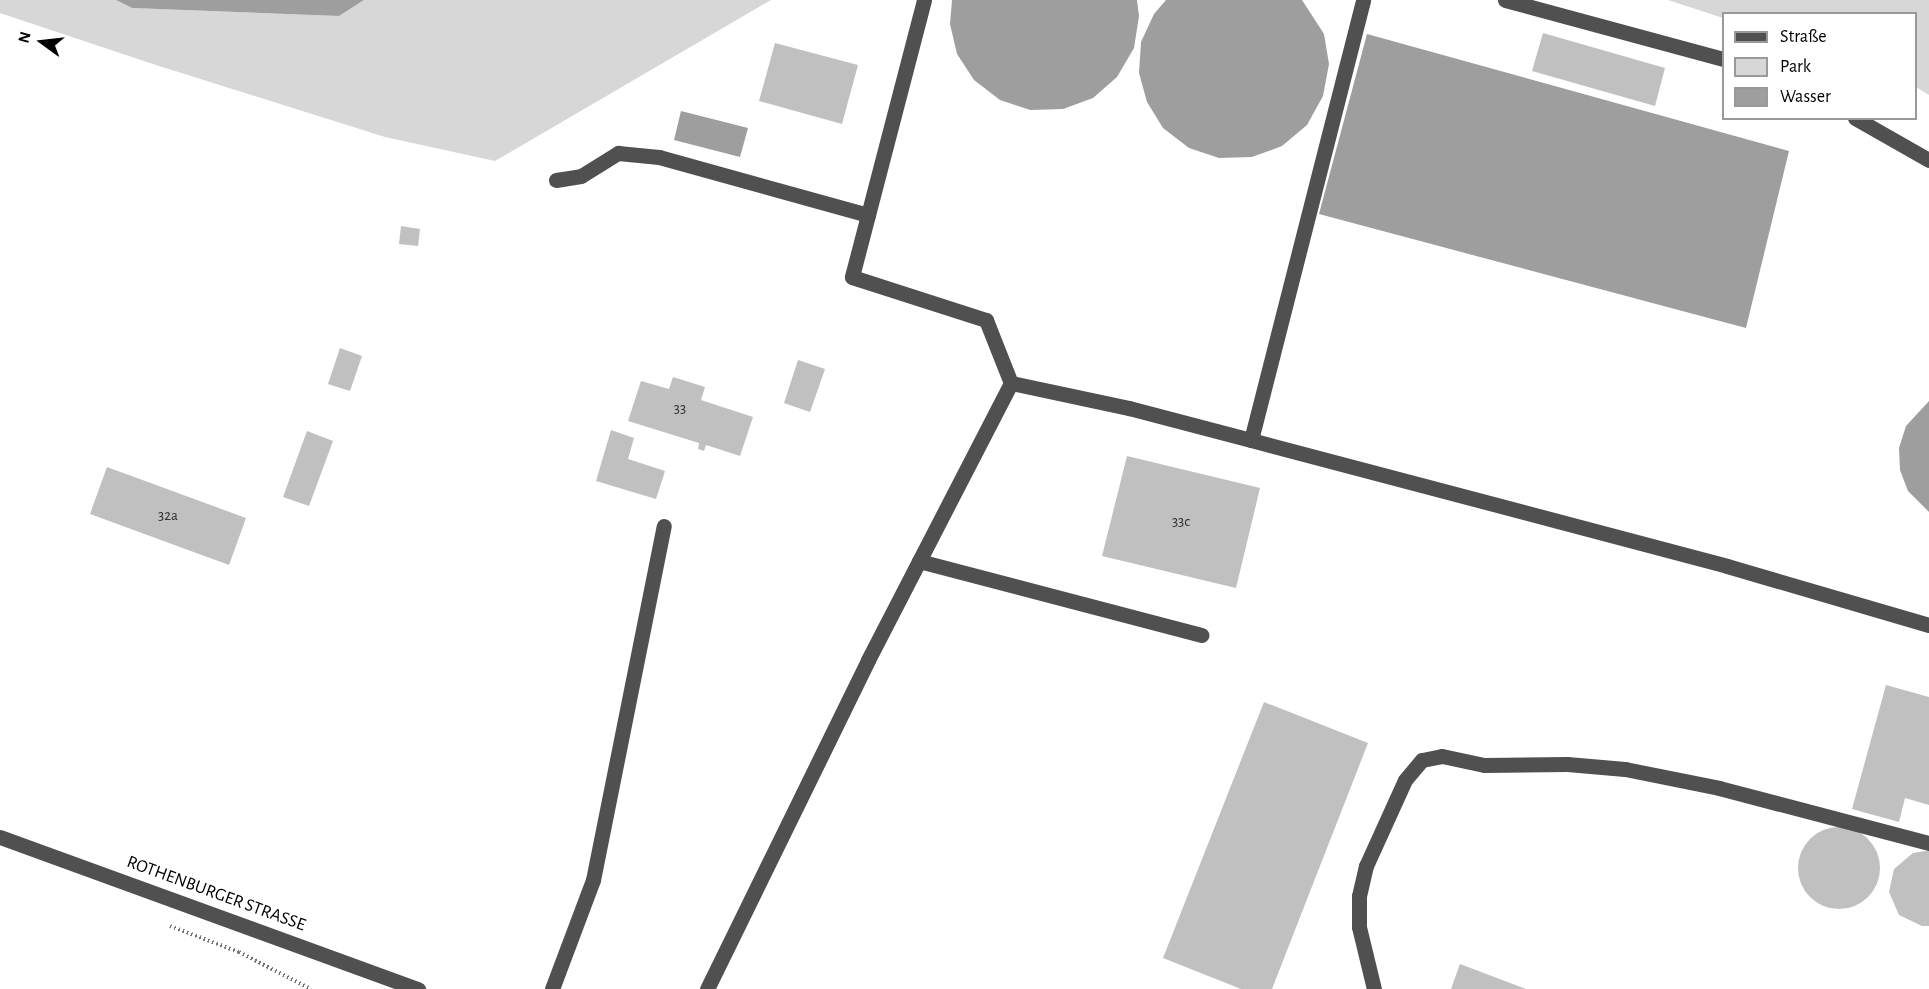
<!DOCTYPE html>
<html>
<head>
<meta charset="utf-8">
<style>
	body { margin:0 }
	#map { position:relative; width:1929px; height:989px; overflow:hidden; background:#fff; font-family:"Alegreya Sans",sans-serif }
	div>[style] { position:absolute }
	.green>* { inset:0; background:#d7d7d7 }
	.water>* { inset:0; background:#9e9e9e }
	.building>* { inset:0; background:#c0c0c0 }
	.round { border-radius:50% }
	.path>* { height:4px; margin-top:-2px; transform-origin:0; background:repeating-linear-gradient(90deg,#727272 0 1.5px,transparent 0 4.5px) }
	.minor>* { height:15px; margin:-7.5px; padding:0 7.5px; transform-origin:7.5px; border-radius:7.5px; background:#505050 }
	span { translate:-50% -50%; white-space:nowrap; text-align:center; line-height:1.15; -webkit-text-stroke:6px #fff; paint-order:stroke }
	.number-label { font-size:15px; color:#303030 }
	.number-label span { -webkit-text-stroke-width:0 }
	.street-label { font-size:18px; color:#000 }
	.legend { position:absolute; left:1722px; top:12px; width:195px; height:108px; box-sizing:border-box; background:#fff; border:2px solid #999; margin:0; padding:8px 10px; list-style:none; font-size:18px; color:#000 }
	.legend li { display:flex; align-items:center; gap:12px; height:30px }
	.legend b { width:30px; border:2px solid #999 }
	.north { position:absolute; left:12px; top:12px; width:60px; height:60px; -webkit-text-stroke:4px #fff; paint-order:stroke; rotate:285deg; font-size:16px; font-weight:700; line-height:24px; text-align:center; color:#000 }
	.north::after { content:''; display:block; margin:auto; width:21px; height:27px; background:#000; clip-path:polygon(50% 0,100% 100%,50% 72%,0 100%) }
</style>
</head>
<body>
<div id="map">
	<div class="green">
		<i style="clip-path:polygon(0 0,116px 0,132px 8px,339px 16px,364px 0,771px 0,495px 161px,385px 137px,156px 65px,0 13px)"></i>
		<i style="clip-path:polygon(1668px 0,1929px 0,1929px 95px,1916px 87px,1916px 14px,1724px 14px,1723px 18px)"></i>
	</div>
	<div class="water">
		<i style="clip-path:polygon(116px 0,364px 0,339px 16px,132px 8px)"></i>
		<i style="clip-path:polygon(952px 0,1137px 0,1139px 16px,1134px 48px,1117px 77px,1093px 98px,1063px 109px,1030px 110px,1000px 100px,974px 80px,957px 54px,950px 24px)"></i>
		<i style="clip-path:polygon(1166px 0,1302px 0,1324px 34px,1329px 64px,1323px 96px,1307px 125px,1282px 146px,1252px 157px,1219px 158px,1189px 148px,1163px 128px,1147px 102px,1139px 73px,1141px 42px,1154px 14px)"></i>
		<i style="clip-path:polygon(1367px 34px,1789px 151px,1746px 328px,1319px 214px)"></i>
		<i style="clip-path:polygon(681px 111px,748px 128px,740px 157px,674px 140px)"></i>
		<i style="clip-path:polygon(1929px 401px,1929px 512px,1908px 491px,1900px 470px,1899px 448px,1906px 426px)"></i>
	</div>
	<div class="building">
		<i style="clip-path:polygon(1543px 33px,1665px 68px,1655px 106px,1532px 71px)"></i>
		<i style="clip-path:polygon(775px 43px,858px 65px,842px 124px,759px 101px)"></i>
		<i style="clip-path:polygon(401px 226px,420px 229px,418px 246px,399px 244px)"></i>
		<i style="clip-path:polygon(340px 348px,362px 356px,350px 391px,328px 384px)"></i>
		<i style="clip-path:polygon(798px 360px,825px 369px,810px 412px,784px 403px)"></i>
		<i style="clip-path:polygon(673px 377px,705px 387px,701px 400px,753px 417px,740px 456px,706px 445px,704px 451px,698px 449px,699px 443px,628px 421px,641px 381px,669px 389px)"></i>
		<i style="clip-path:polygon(611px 430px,634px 438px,628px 459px,665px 471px,656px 499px,596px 481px)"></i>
		<i style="clip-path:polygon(307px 431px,333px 441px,309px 506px,283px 497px)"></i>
		<i style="clip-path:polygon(1127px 456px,1260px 488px,1236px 588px,1102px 556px)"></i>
		<i style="clip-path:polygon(107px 467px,246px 518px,229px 565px,90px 514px)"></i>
		<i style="clip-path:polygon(1886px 685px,1929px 697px,1929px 805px,1905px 798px,1899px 822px,1852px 809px)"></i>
		<i style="clip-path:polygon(1264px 702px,1368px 743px,1272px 989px,1241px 989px,1163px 958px)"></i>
		<i class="round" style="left:1798px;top:827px;width:82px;height:82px"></i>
		<i style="clip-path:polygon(1925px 851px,1929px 851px,1929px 926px,1922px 926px,1899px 915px,1889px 892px,1894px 869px,1913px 853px)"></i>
		<i style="clip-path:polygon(1460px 964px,1526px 989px,1451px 989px)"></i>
	</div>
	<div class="path">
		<i style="left:170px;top:926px;width:74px;rotate:20.6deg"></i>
		<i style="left:239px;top:952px;width:81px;rotate:27.2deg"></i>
	</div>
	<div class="minor">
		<i style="left:924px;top:0;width:286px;rotate:104.6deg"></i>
		<i style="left:852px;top:277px;width:141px;rotate:17.8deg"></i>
		<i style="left:986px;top:320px;width:68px;rotate:68.4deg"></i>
		<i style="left:1505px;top:0;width:227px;rotate:15.1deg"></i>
		<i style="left:1855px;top:118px;width:85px;rotate:29.6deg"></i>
		<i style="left:556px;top:180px;width:25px;rotate:-9deg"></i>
		<i style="left:581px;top:176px;width:44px;rotate:-31.9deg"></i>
		<i style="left:618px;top:153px;width:41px;rotate:5.6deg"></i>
		<i style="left:659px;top:157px;width:217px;rotate:15.5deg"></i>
		<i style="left:1251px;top:440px;width:454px;rotate:-75.7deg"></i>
		<i style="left:919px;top:561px;width:292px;rotate:14.7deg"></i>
		<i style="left:0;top:837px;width:445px;rotate:20deg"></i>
		<i style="left:552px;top:989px;width:116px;rotate:-69.4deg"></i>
		<i style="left:593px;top:880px;width:361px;rotate:-78.7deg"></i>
		<i style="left:707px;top:989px;width:366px;rotate:-63.9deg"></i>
		<i style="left:868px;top:660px;width:312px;rotate:-62.7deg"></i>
		<i style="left:1011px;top:383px;width:121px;rotate:12deg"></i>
		<i style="left:1129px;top:408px;width:126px;rotate:14.7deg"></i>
		<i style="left:1251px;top:440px;width:492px;rotate:14.8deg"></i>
		<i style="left:1727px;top:566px;width:210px;rotate:16.3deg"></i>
		<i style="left:1374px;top:989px;width:64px;rotate:-103.6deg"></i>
		<i style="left:1359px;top:927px;width:31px;rotate:-90deg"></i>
		<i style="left:1359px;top:896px;width:31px;rotate:-77deg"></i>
		<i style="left:1366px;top:866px;width:94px;rotate:-65.6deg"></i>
		<i style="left:1405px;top:780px;width:26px;rotate:-50deg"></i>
		<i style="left:1422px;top:760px;width:20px;rotate:-11deg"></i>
		<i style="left:1442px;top:756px;width:43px;rotate:12.1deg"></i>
		<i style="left:1484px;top:765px;width:83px;rotate:-0.7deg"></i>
		<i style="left:1567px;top:764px;width:58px;rotate:4.9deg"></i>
		<i style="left:1625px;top:769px;width:96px;rotate:11.4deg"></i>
		<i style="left:1719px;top:788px;width:217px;rotate:14.7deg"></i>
	</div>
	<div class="number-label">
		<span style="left:680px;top:409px">33</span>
		<span style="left:168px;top:516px">32a</span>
		<span style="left:1181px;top:522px">33c</span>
	</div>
	<div class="street-label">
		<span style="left:216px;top:894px;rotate:20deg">ROTHENBURGER STRASSE</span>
	</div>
	<ul class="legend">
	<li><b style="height:8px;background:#505050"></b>Straße</li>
	<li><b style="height:16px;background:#d7d7d7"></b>Park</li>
	<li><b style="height:16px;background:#9e9e9e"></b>Wasser</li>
	</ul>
	<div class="north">N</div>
</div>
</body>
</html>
